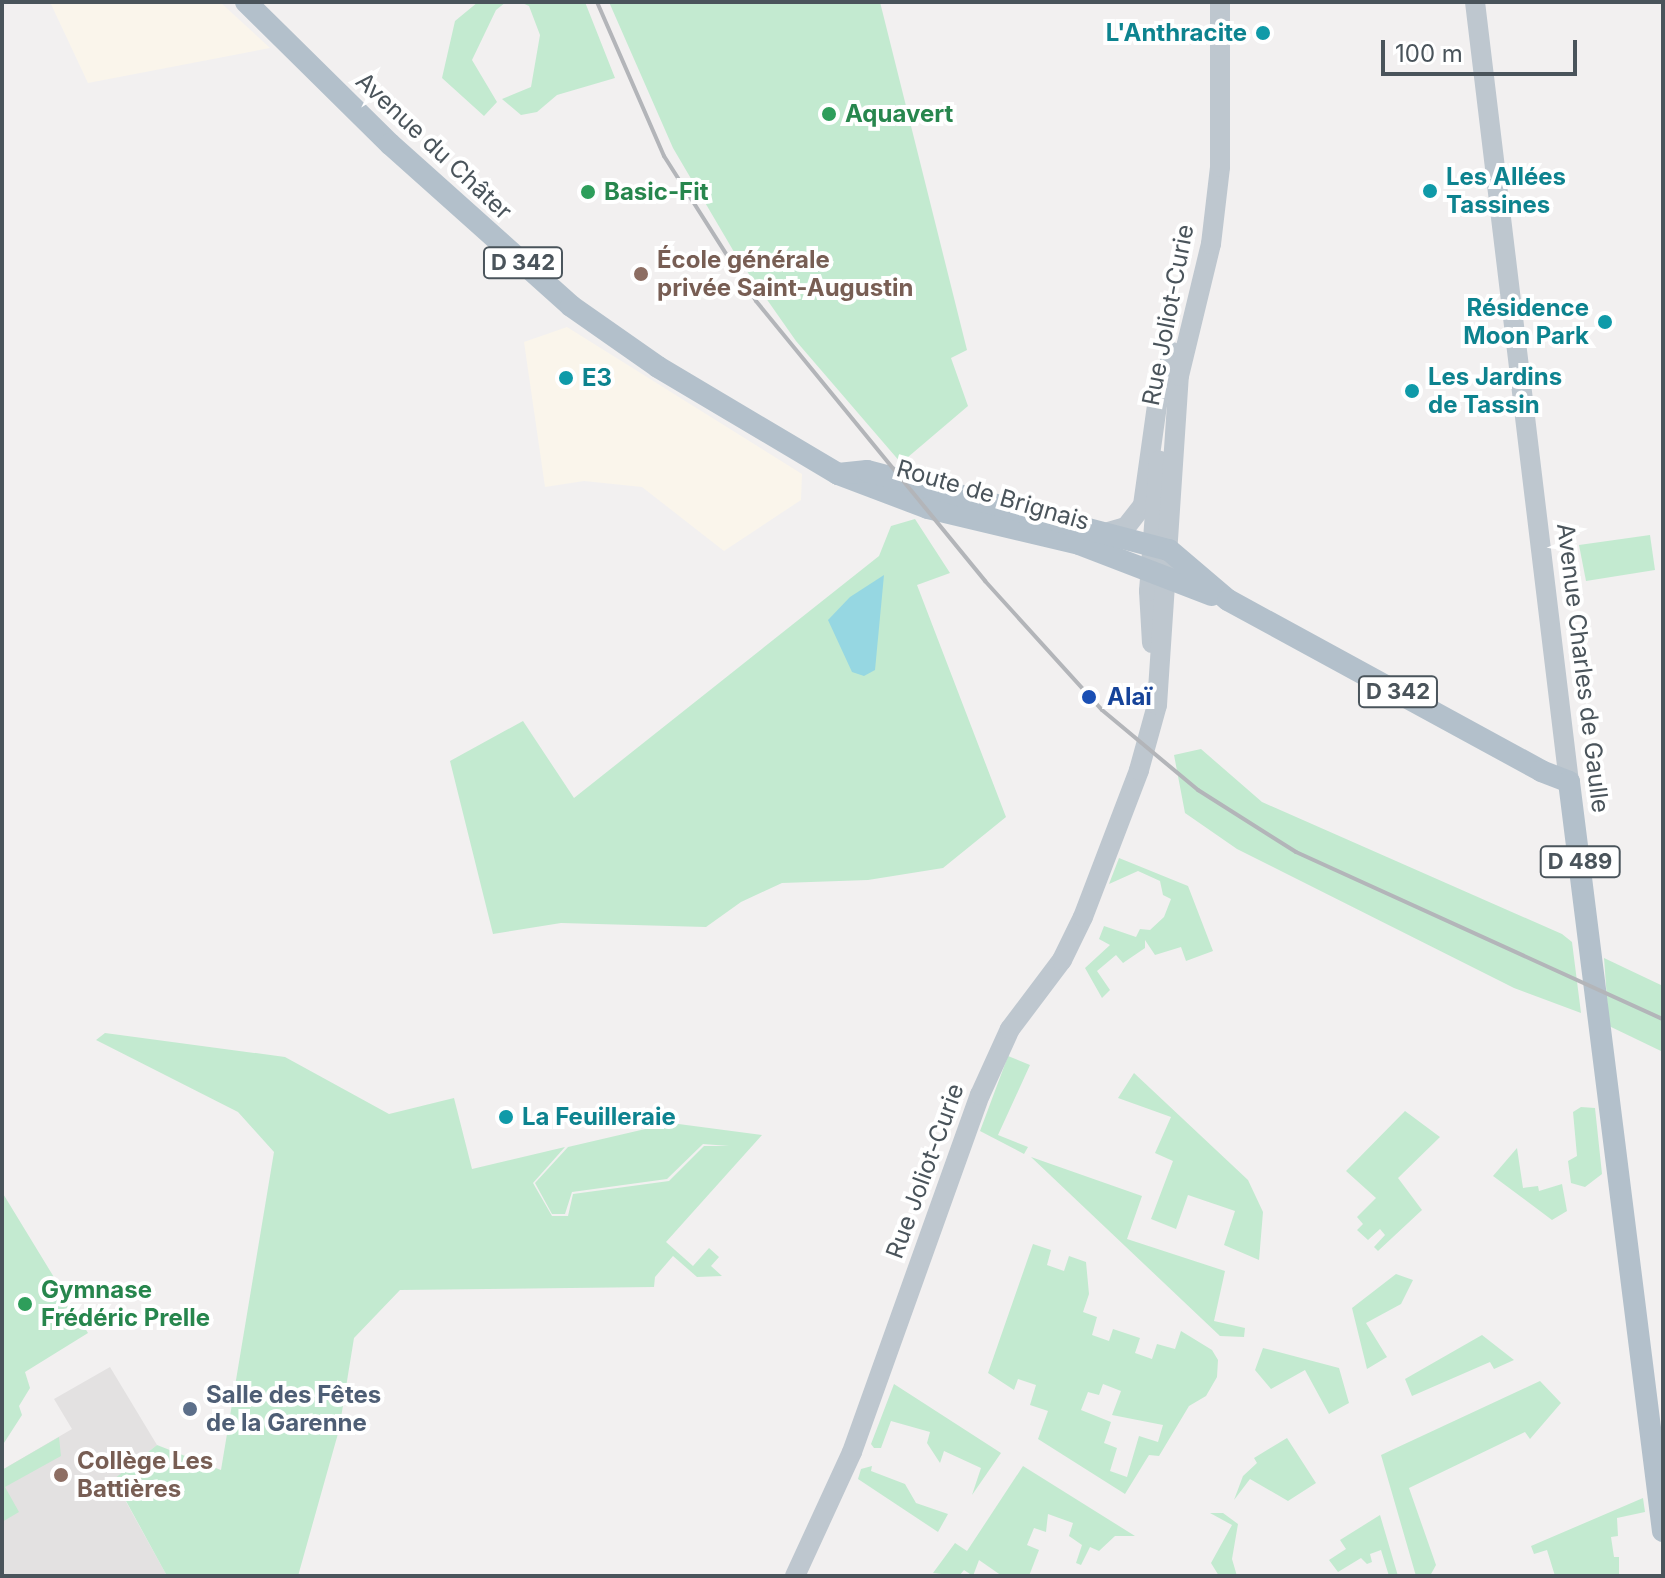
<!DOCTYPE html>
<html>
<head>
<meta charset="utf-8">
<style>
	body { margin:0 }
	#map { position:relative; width:1665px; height:1578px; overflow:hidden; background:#f2f0f0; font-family:Inter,sans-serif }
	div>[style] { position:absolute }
	.commercial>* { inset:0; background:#faf5eb }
	.education>* { inset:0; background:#e3e1e1 }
	.green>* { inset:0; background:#c3ead0 }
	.water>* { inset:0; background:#96d7e2 }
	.secondary>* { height:20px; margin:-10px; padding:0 10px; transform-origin:10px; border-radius:10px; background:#bec7cf }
	.primary>* { height:22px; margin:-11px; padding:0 11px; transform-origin:11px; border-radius:11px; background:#b3c0cb }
	.rail>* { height:4px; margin:-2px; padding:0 2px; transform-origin:2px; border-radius:2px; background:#b3b5b9 }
	.dots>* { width:22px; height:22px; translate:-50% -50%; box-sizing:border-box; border:4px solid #fff; border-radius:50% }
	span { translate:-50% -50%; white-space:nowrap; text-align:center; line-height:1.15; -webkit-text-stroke:8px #fff; paint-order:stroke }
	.shield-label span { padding:2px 6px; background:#fff; border:2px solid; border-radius:6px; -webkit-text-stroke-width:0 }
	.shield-label { font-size:22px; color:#4a545b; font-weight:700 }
	.culture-label { font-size:24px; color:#0d838f; font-weight:700 }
	.right { translate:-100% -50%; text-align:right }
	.left { translate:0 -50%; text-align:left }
	.leisure-label { font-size:24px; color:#27864d; font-weight:700 }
	.street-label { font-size:24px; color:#4a545b }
	.education-label { font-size:24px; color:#785e54; font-weight:700 }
	.transit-label { font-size:24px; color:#164399; font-weight:700 }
	.service-label { font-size:24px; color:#4e5e75; font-weight:700 }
	.frame { position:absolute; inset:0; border:4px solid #4a545b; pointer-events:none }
	.scale { position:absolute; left:1381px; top:40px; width:196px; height:36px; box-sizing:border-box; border:4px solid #4a545b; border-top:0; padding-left:10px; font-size:24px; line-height:28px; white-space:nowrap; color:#4a545b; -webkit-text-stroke:6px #fff; paint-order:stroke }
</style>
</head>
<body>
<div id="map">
	<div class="commercial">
		<i style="clip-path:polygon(50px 2px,220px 2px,270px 48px,88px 83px)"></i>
		<i style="clip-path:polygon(567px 327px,802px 474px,801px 500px,724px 551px,642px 487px,584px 481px,545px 487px,524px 342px)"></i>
	</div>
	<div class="education">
		<i style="clip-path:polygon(110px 1367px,157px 1445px,114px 1480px,167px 1576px,2px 1576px,2px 1470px,72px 1429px,54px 1399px)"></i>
	</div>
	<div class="green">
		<i style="clip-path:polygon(478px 2px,506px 2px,496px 10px,472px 60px,497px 102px,484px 116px,442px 78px,455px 21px)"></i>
		<i style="clip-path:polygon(520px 2px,585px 2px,615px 78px,557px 95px,537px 112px,521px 115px,502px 99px,531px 87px,540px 35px,529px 6px)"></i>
		<i style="clip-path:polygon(609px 2px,880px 2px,967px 350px,951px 358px,968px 406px,901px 463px,796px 341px,737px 257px,673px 148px)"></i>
		<i style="clip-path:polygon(915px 519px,950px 573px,917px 585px,1006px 817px,943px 868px,868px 880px,782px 883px,741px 902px,706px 927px,561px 923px,493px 934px,450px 761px,523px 721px,574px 798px,879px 556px,891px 526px)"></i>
		<i style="clip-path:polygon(1650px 535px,1655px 570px,1586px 581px,1579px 545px)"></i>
		<i style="clip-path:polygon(1201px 749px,1262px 802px,1562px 934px,1572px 942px,1581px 1013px,1514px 988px,1237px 849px,1185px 813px,1174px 755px)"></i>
		<i style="clip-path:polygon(1119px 858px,1188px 886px,1213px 951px,1186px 961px,1181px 947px,1155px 955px,1145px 940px,1145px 948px,1123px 963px,1116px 955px,1097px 971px,1110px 990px,1102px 998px,1085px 968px,1110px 945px,1099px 939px,1104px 926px,1136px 937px,1140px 929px,1150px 930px,1164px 917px,1171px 899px,1163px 895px,1160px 881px,1138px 871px,1109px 884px)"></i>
		<i style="clip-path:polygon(1604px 958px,1663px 986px,1663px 1052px,1609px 1026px)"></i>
		<i style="clip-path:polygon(105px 1033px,285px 1057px,389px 1114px,454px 1098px,472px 1169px,565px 1147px,533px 1183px,552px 1216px,568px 1216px,573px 1194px,669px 1181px,704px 1146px,729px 1146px,703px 1144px,667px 1179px,572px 1192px,565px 1214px,552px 1214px,535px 1183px,568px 1147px,671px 1123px,762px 1135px,666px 1242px,693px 1266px,709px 1248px,719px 1257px,711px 1266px,722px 1276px,697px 1277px,673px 1256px,655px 1277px,654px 1287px,400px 1290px,354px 1338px,339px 1430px,298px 1576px,167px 1576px,114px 1479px,157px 1445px,221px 1470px,274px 1152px,238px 1112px,96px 1040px)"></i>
		<i style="clip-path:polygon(1008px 1056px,1030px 1065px,998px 1135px,1028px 1147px,1024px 1154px,980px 1131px)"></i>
		<i style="clip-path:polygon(1134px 1073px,1248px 1180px,1263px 1212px,1259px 1260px,1224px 1245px,1235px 1211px,1188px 1195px,1176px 1229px,1151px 1219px,1173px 1161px,1155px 1153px,1171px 1117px,1118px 1098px)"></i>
		<i style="clip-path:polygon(1581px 1107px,1595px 1108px,1602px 1174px,1585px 1187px,1571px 1183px,1568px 1161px,1577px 1156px,1573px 1112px)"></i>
		<i style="clip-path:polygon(1405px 1111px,1440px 1137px,1398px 1178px,1422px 1210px,1378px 1251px,1374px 1247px,1385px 1235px,1380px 1229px,1368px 1240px,1357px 1230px,1363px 1224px,1357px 1217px,1376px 1198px,1346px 1171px)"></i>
		<i style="clip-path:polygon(1517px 1148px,1523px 1188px,1538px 1186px,1539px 1191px,1562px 1184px,1567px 1211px,1552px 1220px,1493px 1176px)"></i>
		<i style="clip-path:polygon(1031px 1157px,1142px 1196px,1127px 1239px,1225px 1271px,1214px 1321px,1245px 1328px,1244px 1337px,1220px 1336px)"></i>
		<i style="clip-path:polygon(2px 1192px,88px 1333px,25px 1372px,30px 1388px,19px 1406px,22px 1415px,2px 1446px)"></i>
		<i style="clip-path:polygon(evenodd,1033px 1244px,1051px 1250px,1047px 1265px,1064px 1271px,1069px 1256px,1086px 1262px,1089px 1294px,1083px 1312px,1097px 1317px,1092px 1335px,1109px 1341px,1113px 1329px,1140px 1338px,1135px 1353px,1152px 1359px,1157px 1344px,1175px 1349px,1181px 1331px,1212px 1350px,1218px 1360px,1217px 1377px,1206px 1396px,1189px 1406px,1159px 1456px,1149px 1455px,1125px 1494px,1038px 1439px,1048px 1411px,1030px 1405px,1036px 1385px,1018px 1379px,1014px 1390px,988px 1373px,1033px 1244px,1103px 1384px,1121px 1391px,1112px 1415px,1163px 1425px,1158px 1442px,1139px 1436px,1127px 1477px,1110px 1471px,1117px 1448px,1104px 1443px,1111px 1422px,1081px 1410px,1088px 1392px,1099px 1395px,1103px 1384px)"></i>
		<i style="clip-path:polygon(1396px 1274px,1413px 1280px,1401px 1304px,1366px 1323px,1387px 1357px,1367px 1369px,1352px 1308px)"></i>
		<i style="clip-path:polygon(1482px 1335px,1514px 1360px,1494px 1369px,1490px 1362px,1412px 1396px,1405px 1379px)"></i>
		<i style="clip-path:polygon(1263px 1348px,1339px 1368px,1349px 1403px,1329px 1414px,1305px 1370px,1271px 1389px,1255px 1370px)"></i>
		<i style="clip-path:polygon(1540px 1381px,1561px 1403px,1530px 1439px,1525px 1432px,1409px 1488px,1436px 1565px,1430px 1576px,1416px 1576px,1381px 1455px)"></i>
		<i style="clip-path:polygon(894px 1384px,1001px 1453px,972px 1495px,981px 1468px,944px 1451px,940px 1463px,927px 1443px,930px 1432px,891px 1421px,881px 1448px,874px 1448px,871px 1444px)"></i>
		<i style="clip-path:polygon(59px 1437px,61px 1456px,5px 1487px,19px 1512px,2px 1522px,2px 1470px)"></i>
		<i style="clip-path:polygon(1287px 1438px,1316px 1483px,1288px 1501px,1250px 1479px,1234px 1500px,1243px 1476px,1257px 1463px,1254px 1458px)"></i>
		<i style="clip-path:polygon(872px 1466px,871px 1471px,905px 1484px,916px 1503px,948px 1514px,938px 1532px,858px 1479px,861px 1469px)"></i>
		<i style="clip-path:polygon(1023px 1466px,1135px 1536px,1115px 1536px,1099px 1551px,1090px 1547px,1081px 1565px,1076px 1563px,1082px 1545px,1069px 1536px,1073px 1523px,1048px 1514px,1046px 1532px,1034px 1528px,1027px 1545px,1039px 1550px,1029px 1576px,1002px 1576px,979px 1560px,973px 1576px,964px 1570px,959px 1576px,933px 1573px,955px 1543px,967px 1551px)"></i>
		<i style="clip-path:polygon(1643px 1498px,1645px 1512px,1617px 1518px,1618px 1536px,1611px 1537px,1614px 1557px,1619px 1557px,1619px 1576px,1555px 1576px,1547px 1550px,1534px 1554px,1531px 1546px)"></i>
		<i style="clip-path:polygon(1210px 1513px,1223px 1513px,1238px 1524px,1232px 1559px,1237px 1576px,1219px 1576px,1211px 1563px,1232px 1525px)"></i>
		<i style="clip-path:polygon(1380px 1515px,1398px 1576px,1389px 1576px,1381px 1550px,1370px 1554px,1372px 1562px,1367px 1564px,1361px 1558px,1338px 1572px,1329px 1560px,1346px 1549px,1340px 1540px)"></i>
	</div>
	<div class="water">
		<i style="clip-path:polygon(884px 575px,875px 670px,864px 676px,852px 672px,828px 620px,850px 597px)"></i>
	</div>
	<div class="secondary">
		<i style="left:1475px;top:2px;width:786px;rotate:83.13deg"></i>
		<i style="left:1101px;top:534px;width:26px;rotate:-16deg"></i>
		<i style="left:1126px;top:527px;width:28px;rotate:-52deg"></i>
		<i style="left:1143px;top:505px;width:108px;rotate:-82deg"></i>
		<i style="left:1158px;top:398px;width:48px;rotate:-71.9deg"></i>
		<i style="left:1152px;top:643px;width:52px;rotate:-93.3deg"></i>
		<i style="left:1149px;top:591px;width:131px;rotate:-85.6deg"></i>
		<i style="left:795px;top:1576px;width:136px;rotate:-65.3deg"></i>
		<i style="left:852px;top:1452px;width:379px;rotate:-70.3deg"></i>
		<i style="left:980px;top:1095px;width:72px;rotate:-65.6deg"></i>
		<i style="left:1010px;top:1029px;width:86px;rotate:-53deg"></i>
		<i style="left:1062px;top:960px;width:48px;rotate:-64deg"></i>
		<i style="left:1083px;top:917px;width:157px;rotate:-69.1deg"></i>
		<i style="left:1139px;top:770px;width:67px;rotate:-74.5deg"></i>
		<i style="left:1157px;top:705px;width:330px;rotate:-86.2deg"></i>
		<i style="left:1179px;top:376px;width:136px;rotate:-76.4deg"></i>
		<i style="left:1211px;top:244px;width:78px;rotate:-83.3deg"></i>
		<i style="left:1220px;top:167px;width:165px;rotate:-90deg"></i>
	</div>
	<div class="primary">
		<i style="left:246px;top:2px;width:202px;rotate:44.6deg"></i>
		<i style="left:390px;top:144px;width:243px;rotate:41.8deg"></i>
		<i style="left:571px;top:306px;width:106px;rotate:35deg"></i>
		<i style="left:658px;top:367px;width:209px;rotate:30.7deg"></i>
		<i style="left:838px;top:474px;width:96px;rotate:20.7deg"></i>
		<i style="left:928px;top:508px;width:155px;rotate:13.4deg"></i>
		<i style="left:1079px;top:544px;width:142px;rotate:21deg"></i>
		<i style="left:838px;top:474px;width:29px;rotate:-6deg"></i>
		<i style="left:867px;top:471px;width:312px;rotate:14.7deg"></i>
		<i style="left:1169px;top:550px;width:77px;rotate:40.3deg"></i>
		<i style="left:1228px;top:600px;width:357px;rotate:28.6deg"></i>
		<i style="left:1541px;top:771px;width:30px;rotate:21deg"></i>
		<i style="left:1569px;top:782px;width:755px;rotate:82.85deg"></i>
	</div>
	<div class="rail">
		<i style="left:597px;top:2px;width:168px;rotate:66.5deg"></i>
		<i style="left:664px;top:156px;width:172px;rotate:57.6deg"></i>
		<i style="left:756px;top:301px;width:362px;rotate:50.7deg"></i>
		<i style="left:985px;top:581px;width:174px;rotate:47.8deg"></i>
		<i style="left:1102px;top:710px;width:125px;rotate:39.8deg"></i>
		<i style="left:1198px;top:790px;width:116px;rotate:32.3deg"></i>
		<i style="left:1296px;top:852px;width:403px;rotate:24.5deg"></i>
	</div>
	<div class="dots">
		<i style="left:1263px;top:33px;background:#0f9aa8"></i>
		<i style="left:829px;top:114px;background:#2e9e5b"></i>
		<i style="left:1430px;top:191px;background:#0f9aa8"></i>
		<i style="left:588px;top:192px;background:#2e9e5b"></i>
		<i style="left:641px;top:274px;background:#8d6e63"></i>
		<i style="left:1605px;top:322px;background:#0f9aa8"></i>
		<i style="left:566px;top:378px;background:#0f9aa8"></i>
		<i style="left:1412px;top:391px;background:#0f9aa8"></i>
		<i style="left:1089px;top:697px;background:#1a4fb4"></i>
		<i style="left:506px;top:1117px;background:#0f9aa8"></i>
		<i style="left:25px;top:1304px;background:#2e9e5b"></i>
		<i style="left:190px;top:1409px;background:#5c6f8a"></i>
		<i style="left:61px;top:1475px;background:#8d6e63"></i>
	</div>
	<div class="shield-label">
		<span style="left:523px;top:263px">D 342</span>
		<span style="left:1398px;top:692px">D 342</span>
		<span style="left:1580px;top:862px">D 489</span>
	</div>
	<div class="culture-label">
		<span class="right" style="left:1247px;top:33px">L'Anthracite</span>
		<span class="left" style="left:1446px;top:191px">Les Allées<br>Tassines</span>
		<span class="right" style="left:1589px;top:322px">Résidence<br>Moon Park</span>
		<span class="left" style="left:1428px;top:391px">Les Jardins<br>de Tassin</span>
		<span class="left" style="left:582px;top:378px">E3</span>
		<span class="left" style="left:522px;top:1117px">La Feuilleraie</span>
	</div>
	<div class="leisure-label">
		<span class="left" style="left:845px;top:114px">Aquavert</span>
		<span class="left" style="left:604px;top:192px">Basic-Fit</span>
		<span class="left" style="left:41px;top:1304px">Gymnase<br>Frédéric Prelle</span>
	</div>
	<div class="street-label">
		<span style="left:434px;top:146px;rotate:43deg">Avenue du Châter</span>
		<span style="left:1168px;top:315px;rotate:-79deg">Rue Joliot-Curie</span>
		<span style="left:993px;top:495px;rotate:16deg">Route de Brignais</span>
		<span style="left:1583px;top:668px;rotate:83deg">Avenue Charles de Gaulle</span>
		<span style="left:925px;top:1171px;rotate:-70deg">Rue Joliot-Curie</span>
	</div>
	<div class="education-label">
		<span class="left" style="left:657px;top:274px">École générale<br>privée Saint-Augustin</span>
		<span class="left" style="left:77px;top:1475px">Collège Les<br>Battières</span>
	</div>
	<div class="transit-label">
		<span class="left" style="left:1107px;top:697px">Alaï</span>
	</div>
	<div class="service-label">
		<span class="left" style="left:206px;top:1409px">Salle des Fêtes<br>de la Garenne</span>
	</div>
	<div class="frame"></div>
	<div class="scale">100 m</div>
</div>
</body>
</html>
